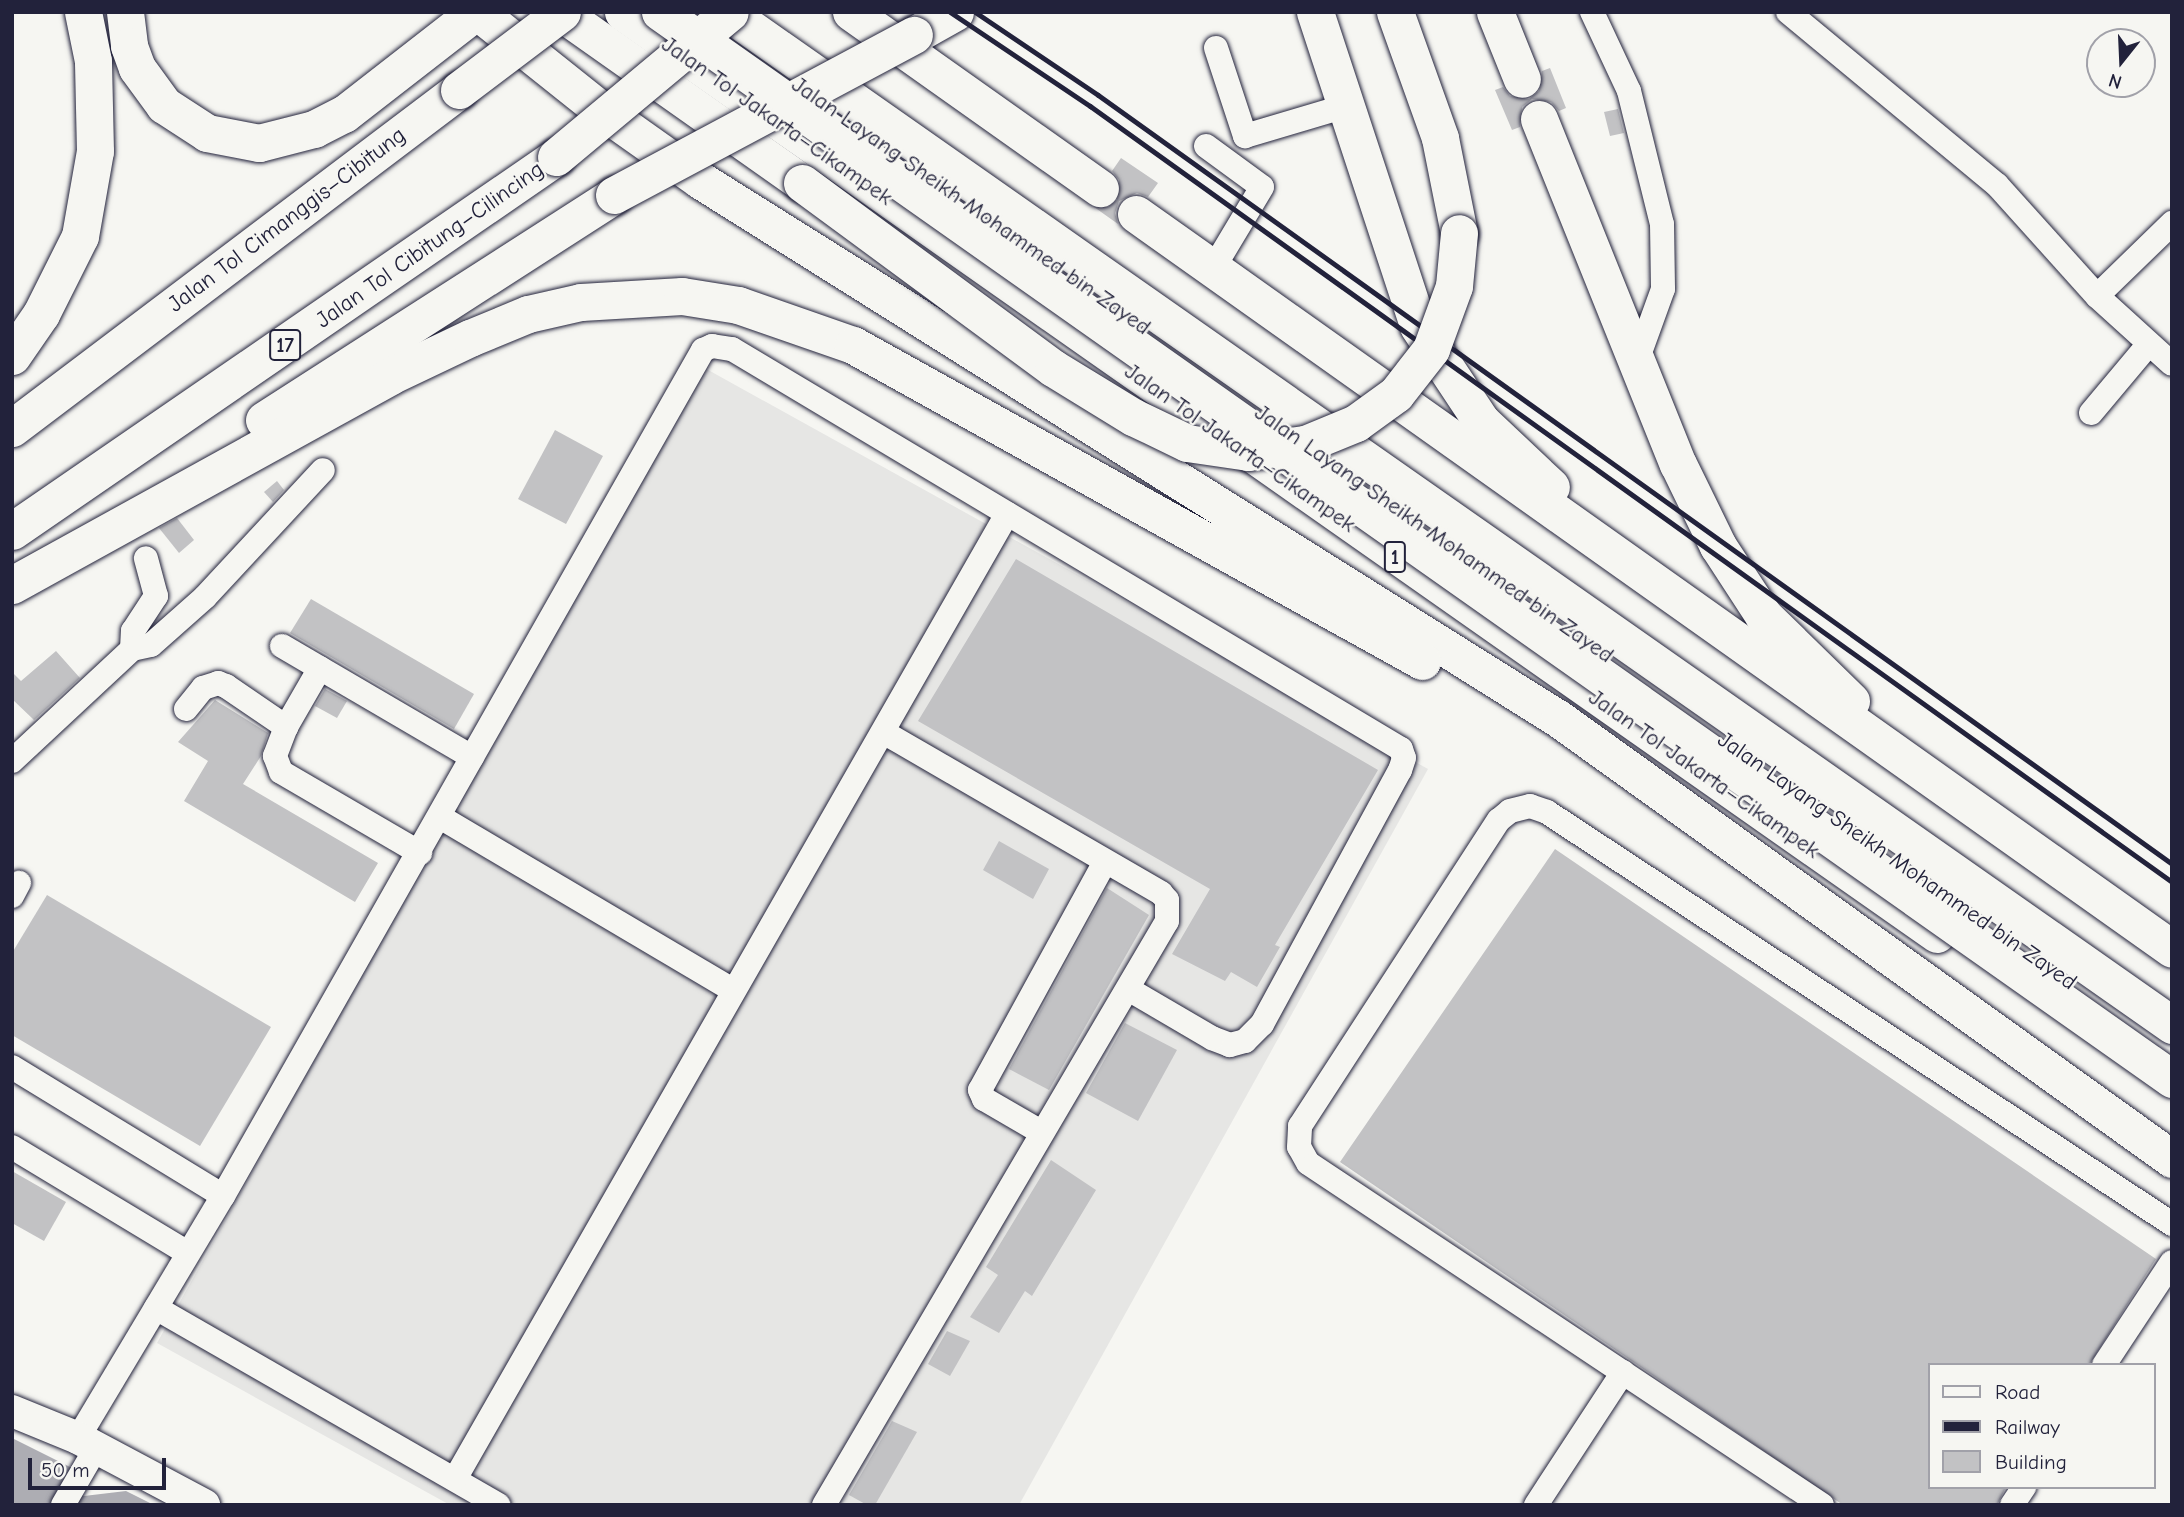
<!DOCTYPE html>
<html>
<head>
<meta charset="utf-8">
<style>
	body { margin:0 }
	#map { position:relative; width:2184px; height:1517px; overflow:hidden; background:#f6f6f2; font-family:"Comic Neue",sans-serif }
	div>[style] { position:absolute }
	.built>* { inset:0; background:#e6e6e4 }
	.water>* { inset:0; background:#adadb3 }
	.building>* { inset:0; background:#c2c2c4 }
	.roads { filter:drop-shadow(0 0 2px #22223b) drop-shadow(0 0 2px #22223b) }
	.minor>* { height:24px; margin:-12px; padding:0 12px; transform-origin:12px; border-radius:12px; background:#f6f6f2 }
	.major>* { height:32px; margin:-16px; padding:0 16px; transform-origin:16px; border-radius:16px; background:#f6f6f2 }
	.highway>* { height:37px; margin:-18.5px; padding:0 18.5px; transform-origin:18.5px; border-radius:18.5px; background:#f6f6f2 }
	.rail>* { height:5px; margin:-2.5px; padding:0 2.5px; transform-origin:2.5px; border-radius:2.5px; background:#22223b }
	.bridges { filter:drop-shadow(0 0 2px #22223b) drop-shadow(0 0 2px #22223b) }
	.highway-bridge>* { height:37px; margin:-18.5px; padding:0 18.5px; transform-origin:18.5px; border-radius:18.5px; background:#f6f6f2 }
	span { translate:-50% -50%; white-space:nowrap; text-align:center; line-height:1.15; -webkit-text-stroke:5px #f6f6f2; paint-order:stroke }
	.shield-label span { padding:2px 5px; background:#f6f6f2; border:2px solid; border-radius:5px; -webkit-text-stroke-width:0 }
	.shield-label { font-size:21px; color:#22223b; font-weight:700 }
	.street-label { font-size:23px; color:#22223b }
	.frame { position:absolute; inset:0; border:14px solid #22223b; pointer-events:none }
	.legend { position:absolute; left:1928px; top:1363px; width:228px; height:126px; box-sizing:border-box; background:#f6f6f2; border:2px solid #a1a1a9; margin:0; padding:9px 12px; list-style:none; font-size:21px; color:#22223b }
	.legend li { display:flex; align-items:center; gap:14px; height:35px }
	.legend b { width:35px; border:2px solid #a1a1a9 }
	.north { position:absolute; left:2086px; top:28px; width:70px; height:70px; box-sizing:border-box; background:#f6f6f2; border:2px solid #a1a1a9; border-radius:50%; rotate:198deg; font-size:19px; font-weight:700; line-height:28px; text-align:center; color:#22223b }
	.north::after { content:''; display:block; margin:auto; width:24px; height:32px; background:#22223b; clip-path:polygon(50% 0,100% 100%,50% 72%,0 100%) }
	.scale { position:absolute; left:28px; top:1458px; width:138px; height:32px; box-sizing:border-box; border:4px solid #22223b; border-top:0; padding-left:9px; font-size:21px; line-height:24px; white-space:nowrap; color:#22223b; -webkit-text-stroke:5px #f6f6f2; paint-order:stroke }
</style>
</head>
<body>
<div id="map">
	<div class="built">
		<i style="clip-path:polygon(701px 366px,1428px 769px,1019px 1505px,450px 1505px,157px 1343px)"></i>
	</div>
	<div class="water">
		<i style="clip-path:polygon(12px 1438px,72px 1468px,66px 1486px,84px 1496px,126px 1491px,154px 1505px,12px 1505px)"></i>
	</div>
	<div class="building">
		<i style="clip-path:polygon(1550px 68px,1566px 108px,1559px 111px,1551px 102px,1532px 99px,1522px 107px,1520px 127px,1512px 130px,1495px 90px,1503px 87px,1510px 96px,1529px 99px,1539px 91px,1542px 71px)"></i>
		<i style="clip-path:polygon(1618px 109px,1624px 133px,1610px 136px,1604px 112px)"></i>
		<i style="clip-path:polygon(1121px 158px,1158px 183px,1148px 197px,1137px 193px,1119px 201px,1115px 213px,1118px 224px,1094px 207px,1108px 207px,1117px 200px,1119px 180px,1112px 171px)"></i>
		<i style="clip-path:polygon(555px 430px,603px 456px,566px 524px,518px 499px)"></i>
		<i style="clip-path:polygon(277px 481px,284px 490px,273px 502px,264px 492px)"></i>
		<i style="clip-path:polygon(177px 518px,194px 540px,179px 553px,159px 528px)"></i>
		<i style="clip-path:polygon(1016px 559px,1378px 770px,1275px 945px,1280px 947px,1257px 987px,1231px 972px,1225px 981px,1172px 954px,1210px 889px,918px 721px)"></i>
		<i style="clip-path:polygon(311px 599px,474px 694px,454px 729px,290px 633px)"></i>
		<i style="clip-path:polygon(56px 651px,80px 678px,34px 720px,12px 699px,12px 672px,21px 681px)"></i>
		<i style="clip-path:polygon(325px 689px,347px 701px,337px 718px,315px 706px)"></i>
		<i style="clip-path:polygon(215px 700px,268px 733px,261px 756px,243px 784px,378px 863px,355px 902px,184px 801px,208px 761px,178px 742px)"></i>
		<i style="clip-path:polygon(999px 841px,1049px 869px,1033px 899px,983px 870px)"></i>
		<i style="clip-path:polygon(1555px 849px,2156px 1259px,2089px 1365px,1930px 1365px,1930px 1487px,2006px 1487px,1997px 1505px,1843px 1505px,1340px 1162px)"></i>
		<i style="clip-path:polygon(1107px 888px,1149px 915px,1049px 1090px,1009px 1069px)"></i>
		<i style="clip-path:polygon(47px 895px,271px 1027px,200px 1146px,12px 1035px,12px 953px)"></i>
		<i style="clip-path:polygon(1125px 1023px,1177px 1050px,1138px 1121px,1086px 1093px)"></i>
		<i style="clip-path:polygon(1051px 1160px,1096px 1190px,1032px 1296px,1025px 1291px,999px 1333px,970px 1317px,998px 1275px,986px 1267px)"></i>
		<i style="clip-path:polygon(12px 1171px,66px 1202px,44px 1241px,12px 1223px)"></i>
		<i style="clip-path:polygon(947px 1331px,970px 1341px,950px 1376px,928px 1364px)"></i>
		<i style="clip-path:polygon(892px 1421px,917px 1432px,875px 1505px,867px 1505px,849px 1495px)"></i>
	</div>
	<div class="roads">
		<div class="minor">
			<i style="left:1592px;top:12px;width:87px;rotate:64.9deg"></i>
			<i style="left:1629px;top:91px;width:137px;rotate:76.1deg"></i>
			<i style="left:1662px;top:224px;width:65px;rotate:89.1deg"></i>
			<i style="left:1663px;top:289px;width:77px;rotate:109.9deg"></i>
			<i style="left:1788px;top:12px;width:271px;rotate:39.6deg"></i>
			<i style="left:1997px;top:185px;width:149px;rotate:48deg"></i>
			<i style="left:2097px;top:296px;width:101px;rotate:42.2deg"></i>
			<i style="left:1216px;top:48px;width:93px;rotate:71.8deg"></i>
			<i style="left:1245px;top:136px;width:101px;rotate:-16.6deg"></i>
			<i style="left:1206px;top:146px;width:69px;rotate:36.2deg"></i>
			<i style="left:1262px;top:187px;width:96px;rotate:120.9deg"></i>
			<i style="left:2097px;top:296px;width:105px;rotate:-44.2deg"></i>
			<i style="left:2091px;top:413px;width:89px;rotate:-50deg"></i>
			<i style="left:282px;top:646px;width:220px;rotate:30.3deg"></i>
			<i style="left:132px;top:649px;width:18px;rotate:-87deg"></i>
			<i style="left:133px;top:631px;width:42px;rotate:-56.7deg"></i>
			<i style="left:156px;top:596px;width:39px;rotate:-105deg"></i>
			<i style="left:186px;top:709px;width:27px;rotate:-51deg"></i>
			<i style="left:203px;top:688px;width:16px;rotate:-18deg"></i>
			<i style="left:218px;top:683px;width:9px;rotate:21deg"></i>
			<i style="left:226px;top:686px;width:73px;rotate:34.3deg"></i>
			<i style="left:286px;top:727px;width:31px;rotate:111deg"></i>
			<i style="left:275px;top:756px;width:17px;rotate:69deg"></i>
			<i style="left:281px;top:772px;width:161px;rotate:30.2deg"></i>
			<i style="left:286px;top:727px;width:68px;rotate:-60deg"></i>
			<i style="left:12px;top:761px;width:164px;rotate:-43deg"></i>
			<i style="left:132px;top:649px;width:19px;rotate:-12deg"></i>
			<i style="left:151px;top:645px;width:72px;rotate:-41.6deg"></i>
			<i style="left:205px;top:597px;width:173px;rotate:-47.1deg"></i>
			<i style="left:440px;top:817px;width:340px;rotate:30.6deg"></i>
			<i style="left:12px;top:896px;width:15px;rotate:-62deg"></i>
			<i style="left:12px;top:1067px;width:247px;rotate:31.4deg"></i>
			<i style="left:1041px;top:1132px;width:66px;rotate:-149.9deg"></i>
			<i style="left:984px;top:1099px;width:10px;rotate:-114deg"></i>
			<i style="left:980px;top:1090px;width:260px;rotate:-61.3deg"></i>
			<i style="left:12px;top:1147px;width:205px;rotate:31.1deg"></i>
			<i style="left:156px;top:1308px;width:395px;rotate:29.9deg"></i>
			<i style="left:2104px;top:1365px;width:123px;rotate:-56.6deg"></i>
			<i style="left:78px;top:1438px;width:282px;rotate:-59.1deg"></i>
			<i style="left:223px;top:1196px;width:973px;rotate:-60.43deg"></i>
			<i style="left:703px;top:350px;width:10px;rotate:-24deg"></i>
			<i style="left:712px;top:346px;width:20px;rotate:9deg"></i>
			<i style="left:732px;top:349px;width:779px;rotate:30.88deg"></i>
			<i style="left:1401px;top:749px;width:9px;rotate:72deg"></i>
			<i style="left:1404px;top:758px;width:13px;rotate:108deg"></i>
			<i style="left:1400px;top:770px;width:289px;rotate:118.5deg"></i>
			<i style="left:1262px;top:1024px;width:24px;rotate:135deg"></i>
			<i style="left:1245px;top:1041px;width:16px;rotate:165deg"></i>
			<i style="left:1230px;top:1045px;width:19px;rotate:-159deg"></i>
			<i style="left:1212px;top:1038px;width:97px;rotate:-149.7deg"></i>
			<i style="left:455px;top:1479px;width:1112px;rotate:-60.23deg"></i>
			<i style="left:63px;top:1505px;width:66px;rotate:-59.9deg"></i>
			<i style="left:824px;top:1505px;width:677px;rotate:-59.57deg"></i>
			<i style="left:1167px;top:921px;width:21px;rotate:-90deg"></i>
			<i style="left:1167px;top:900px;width:9px;rotate:-131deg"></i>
			<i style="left:1161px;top:893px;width:321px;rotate:-149.9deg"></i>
			<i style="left:1536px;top:1505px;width:159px;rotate:-56.8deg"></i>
			<i style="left:1822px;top:1505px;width:617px;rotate:-146.36deg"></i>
			<i style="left:1308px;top:1163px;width:18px;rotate:-119deg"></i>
			<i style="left:1299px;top:1147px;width:21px;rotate:-87deg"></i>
			<i style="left:1300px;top:1126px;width:365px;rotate:-57deg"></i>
			<i style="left:1499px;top:820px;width:14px;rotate:-39deg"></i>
			<i style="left:1510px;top:811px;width:21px;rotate:-14deg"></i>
			<i style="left:1530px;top:806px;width:18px;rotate:19deg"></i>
			<i style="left:1547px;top:812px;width:749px;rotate:33.39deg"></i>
			<i style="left:2012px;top:1505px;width:22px;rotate:-56deg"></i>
		</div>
		<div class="major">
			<i style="left:12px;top:1411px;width:71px;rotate:22.2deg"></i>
			<i style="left:78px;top:1438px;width:143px;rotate:28deg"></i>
		</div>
		<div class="highway">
			<i style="left:125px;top:12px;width:34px;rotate:83deg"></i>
			<i style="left:129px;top:46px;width:23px;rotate:70deg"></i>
			<i style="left:137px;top:68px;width:46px;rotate:53.9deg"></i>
			<i style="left:164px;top:105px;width:51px;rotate:33.1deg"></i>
			<i style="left:207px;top:133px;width:53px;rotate:10.9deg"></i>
			<i style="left:259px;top:143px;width:57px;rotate:-14.3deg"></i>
			<i style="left:314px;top:129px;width:34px;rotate:-27deg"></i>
			<i style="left:344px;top:114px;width:166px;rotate:-37.9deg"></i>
			<i style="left:478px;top:12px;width:152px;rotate:38.6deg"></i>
			<i style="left:597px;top:107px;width:126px;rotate:35.3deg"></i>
			<i style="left:700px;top:180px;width:1014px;rotate:32.11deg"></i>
			<i style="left:1559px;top:719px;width:755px;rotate:35.67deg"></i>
			<i style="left:560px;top:12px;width:296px;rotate:35.2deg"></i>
			<i style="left:623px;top:12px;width:1605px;rotate:35.06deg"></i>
			<i style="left:727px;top:12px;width:1765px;rotate:35.03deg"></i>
			<i style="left:851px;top:12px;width:305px;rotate:35.3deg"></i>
			<i style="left:1315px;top:12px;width:330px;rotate:71.8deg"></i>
			<i style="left:1418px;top:326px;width:114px;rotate:56.4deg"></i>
			<i style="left:1481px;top:421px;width:96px;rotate:43.3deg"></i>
			<i style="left:1395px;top:12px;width:134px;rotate:70.3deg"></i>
			<i style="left:1440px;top:138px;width:97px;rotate:78.7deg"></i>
			<i style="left:1495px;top:12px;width:72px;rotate:68.1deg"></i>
			<i style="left:914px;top:35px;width:47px;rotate:-29.3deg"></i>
			<i style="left:1539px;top:119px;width:372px;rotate:68.1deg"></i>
			<i style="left:1678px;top:464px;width:91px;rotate:64deg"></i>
			<i style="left:1718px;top:546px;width:82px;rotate:56.9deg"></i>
			<i style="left:1763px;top:615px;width:123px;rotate:44.3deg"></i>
			<i style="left:1136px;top:214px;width:1270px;rotate:35.35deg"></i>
			<i style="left:12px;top:356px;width:51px;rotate:-55.4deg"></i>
			<i style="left:41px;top:314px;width:87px;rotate:-63.4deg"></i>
			<i style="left:80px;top:236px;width:86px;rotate:-80deg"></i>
			<i style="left:95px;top:151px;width:90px;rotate:-91.3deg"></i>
			<i style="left:93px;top:61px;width:50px;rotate:-101.5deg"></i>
			<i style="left:264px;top:420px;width:416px;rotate:-32.7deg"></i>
			<i style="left:12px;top:428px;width:560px;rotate:-37.09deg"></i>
			<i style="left:12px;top:531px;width:660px;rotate:-34.51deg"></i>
			<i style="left:12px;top:585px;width:432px;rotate:-28.9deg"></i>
			<i style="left:390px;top:376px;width:89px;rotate:-25.4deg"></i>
			<i style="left:470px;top:338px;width:63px;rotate:-22.5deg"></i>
			<i style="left:528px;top:314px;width:54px;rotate:-12.8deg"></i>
			<i style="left:581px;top:302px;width:101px;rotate:-3.4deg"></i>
			<i style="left:682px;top:296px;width:57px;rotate:9.1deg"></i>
			<i style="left:738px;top:305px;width:122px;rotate:19.2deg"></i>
			<i style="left:853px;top:345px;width:651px;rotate:29.05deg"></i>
		</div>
	</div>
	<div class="rail">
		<i style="left:950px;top:12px;width:169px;rotate:33.9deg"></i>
		<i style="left:1090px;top:106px;width:1332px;rotate:35.65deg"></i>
		<i style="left:975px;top:12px;width:148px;rotate:34deg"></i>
		<i style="left:1098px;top:95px;width:1321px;rotate:35.6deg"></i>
	</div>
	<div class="bridges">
		<div class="highway-bridge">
			<i style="left:660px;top:12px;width:1851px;rotate:35.21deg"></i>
			<i style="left:459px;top:90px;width:129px;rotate:-37.1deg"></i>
			<i style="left:556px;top:157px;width:226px;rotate:-39.8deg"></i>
			<i style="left:802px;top:183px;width:312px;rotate:36.4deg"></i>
			<i style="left:1053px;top:368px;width:94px;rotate:31.5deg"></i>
			<i style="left:1133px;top:417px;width:60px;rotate:25.7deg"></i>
			<i style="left:1187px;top:443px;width:62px;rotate:8.4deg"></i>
			<i style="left:1248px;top:452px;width:58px;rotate:-8deg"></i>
			<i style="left:1305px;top:444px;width:55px;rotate:-22.4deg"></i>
			<i style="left:1356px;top:423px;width:49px;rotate:-35.9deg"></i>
			<i style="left:1396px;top:394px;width:57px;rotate:-52.1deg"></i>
			<i style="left:1431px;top:349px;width:67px;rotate:-69.9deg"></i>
			<i style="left:1454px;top:286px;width:53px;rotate:-84.6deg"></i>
			<i style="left:614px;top:195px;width:340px;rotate:-28.1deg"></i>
		</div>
	</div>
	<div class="shield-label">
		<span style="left:285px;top:345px">17</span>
		<span style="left:1395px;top:557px">1</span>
	</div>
	<div class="street-label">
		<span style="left:777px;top:121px;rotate:35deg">Jalan Tol Jakarta–Cikampek</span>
		<span style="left:971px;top:206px;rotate:35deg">Jalan Layang Sheikh Mohammed bin Zayed</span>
		<span style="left:287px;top:220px;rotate:-37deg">Jalan Tol Cimanggis–Cibitung</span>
		<span style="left:430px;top:245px;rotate:-35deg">Jalan Tol Cibitung–Cilincing</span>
		<span style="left:1240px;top:448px;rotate:35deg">Jalan Tol Jakarta–Cikampek</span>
		<span style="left:1434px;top:534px;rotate:35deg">Jalan Layang Sheikh Mohammed bin Zayed</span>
		<span style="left:1704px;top:774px;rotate:35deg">Jalan Tol Jakarta–Cikampek</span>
		<span style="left:1897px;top:861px;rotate:35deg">Jalan Layang Sheikh Mohammed bin Zayed</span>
	</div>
	<div class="frame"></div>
	<ul class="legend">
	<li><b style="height:9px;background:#f6f6f2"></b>Road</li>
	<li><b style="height:9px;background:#22223b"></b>Railway</li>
	<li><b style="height:19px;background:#c2c2c4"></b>Building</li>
	</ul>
	<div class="north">N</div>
	<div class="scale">50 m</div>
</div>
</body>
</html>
